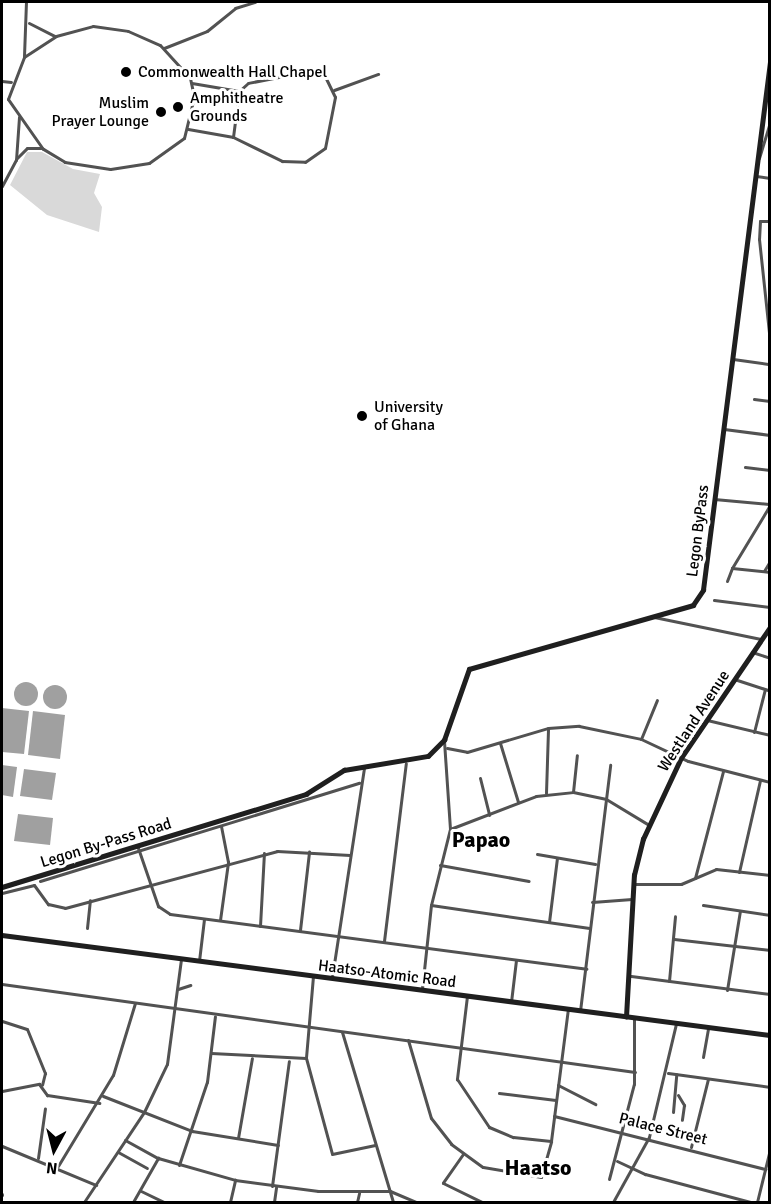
<!DOCTYPE html>
<html>
<head>
<meta charset="utf-8">
<style>
	body { margin:0 }
	#map { position:relative; width:771px; height:1204px; overflow:hidden; background:#fff; font-family:Signika,sans-serif }
	div>[style] { position:absolute }
	.green>* { inset:0; background:#d9d9d9 }
	.water>* { inset:0; background:#a0a0a0 }
	.round { border-radius:50% }
	.street>* { height:3px; margin:-1.5px; padding:0 1.5px; transform-origin:1.5px; border-radius:1.5px; background:#525252 }
	.secondary>* { height:4.5px; margin:-2.25px; padding:0 2.25px; transform-origin:2.25px; border-radius:2.25px; background:#1f1f1f }
	.dots>* { width:16px; height:16px; translate:-50% -50%; box-sizing:border-box; border:3px solid #fff; border-radius:50% }
	span { translate:-50% -50%; white-space:nowrap; text-align:center; line-height:1.15; -webkit-text-stroke:6px #fff; paint-order:stroke }
	.poi-label { font-size:16px; color:#000 }
	.left { translate:0 -50%; text-align:left }
	.right { translate:-100% -50%; text-align:right }
	.street-label { font-size:16px; color:#000 }
	.district-label { font-size:22px; color:#000; font-weight:700 }
	.frame { position:absolute; inset:0; border:3px solid #000; pointer-events:none }
	.north { position:absolute; left:24px; top:1120px; width:60px; height:60px; -webkit-text-stroke:4px #fff; paint-order:stroke; rotate:187deg; font-size:16px; font-weight:700; line-height:24px; text-align:center; color:#000 }
	.north::after { content:''; display:block; margin:auto; width:21px; height:27px; background:#000; clip-path:polygon(50% 0,100% 100%,50% 72%,0 100%) }
</style>
</head>
<body>
<div id="map">
	<div class="green">
		<i style="clip-path:polygon(27px 152px,42px 152px,73px 169px,100px 174px,94px 193px,102px 207px,99px 232px,47px 215px,10px 185px)"></i>
	</div>
	<div class="water">
		<i class="round" style="left:14px;top:682px;width:24px;height:24px"></i>
		<i class="round" style="left:43px;top:685px;width:24px;height:24px"></i>
		<i style="clip-path:polygon(2px 708px,29px 711px,24px 754px,2px 752px)"></i>
		<i style="clip-path:polygon(33px 711px,65px 715px,60px 759px,28px 755px)"></i>
		<i style="clip-path:polygon(2px 765px,17px 767px,13px 797px,2px 795px)"></i>
		<i style="clip-path:polygon(24px 769px,56px 773px,52px 800px,20px 796px)"></i>
		<i style="clip-path:polygon(18px 814px,53px 818px,50px 845px,14px 841px)"></i>
	</div>
	<div class="street">
		<i style="left:29px;top:23px;width:29px;rotate:27deg"></i>
		<i style="left:93px;top:26px;width:35px;rotate:8deg"></i>
		<i style="left:128px;top:31px;width:35px;rotate:24deg"></i>
		<i style="left:160px;top:45px;width:45px;rotate:47.7deg"></i>
		<i style="left:190px;top:78px;width:19px;rotate:78deg"></i>
		<i style="left:194px;top:97px;width:42px;rotate:103.7deg"></i>
		<i style="left:184px;top:138px;width:43px;rotate:144.5deg"></i>
		<i style="left:149px;top:163px;width:39px;rotate:171deg"></i>
		<i style="left:110px;top:169px;width:46px;rotate:-171.2deg"></i>
		<i style="left:65px;top:162px;width:26px;rotate:-149deg"></i>
		<i style="left:43px;top:149px;width:61px;rotate:-125deg"></i>
		<i style="left:8px;top:99px;width:45px;rotate:-69.1deg"></i>
		<i style="left:24px;top:57px;width:38px;rotate:-33deg"></i>
		<i style="left:56px;top:36px;width:38px;rotate:-15deg"></i>
		<i style="left:164px;top:48px;width:46px;rotate:-21.6deg"></i>
		<i style="left:207px;top:31px;width:36px;rotate:-39deg"></i>
		<i style="left:235px;top:8px;width:21px;rotate:-17deg"></i>
		<i style="left:24px;top:56px;width:54px;rotate:-87.9deg"></i>
		<i style="left:2px;top:81px;width:9px;rotate:6deg"></i>
		<i style="left:334px;top:90px;width:47px;rotate:-20deg"></i>
		<i style="left:188px;top:129px;width:46px;rotate:10.1deg"></i>
		<i style="left:233px;top:137px;width:55px;rotate:26.1deg"></i>
		<i style="left:282px;top:161px;width:23px;rotate:2deg"></i>
		<i style="left:305px;top:162px;width:24px;rotate:-35deg"></i>
		<i style="left:325px;top:148px;width:52px;rotate:-78.9deg"></i>
		<i style="left:335px;top:97px;width:25px;rotate:-116deg"></i>
		<i style="left:324px;top:74px;width:11px;rotate:-158deg"></i>
		<i style="left:314px;top:70px;width:67px;rotate:168.9deg"></i>
		<i style="left:248px;top:83px;width:12px;rotate:138deg"></i>
		<i style="left:239px;top:91px;width:48px;rotate:-170.3deg"></i>
		<i style="left:233px;top:137px;width:46px;rotate:-82.6deg"></i>
		<i style="left:17px;top:158px;width:14px;rotate:-45deg"></i>
		<i style="left:27px;top:148px;width:14px"></i>
		<i style="left:759px;top:158px;width:38px;rotate:-73deg"></i>
		<i style="left:756px;top:176px;width:14px;rotate:8deg"></i>
		<i style="left:2px;top:186px;width:30px;rotate:-62deg"></i>
		<i style="left:16px;top:160px;width:43px;rotate:-86deg"></i>
		<i style="left:770px;top:221px;width:10px;rotate:180deg"></i>
		<i style="left:760px;top:221px;width:18px;rotate:93deg"></i>
		<i style="left:759px;top:239px;width:104px;rotate:83.9deg"></i>
		<i style="left:733px;top:359px;width:37px;rotate:8deg"></i>
		<i style="left:754px;top:399px;width:16px;rotate:7deg"></i>
		<i style="left:724px;top:429px;width:46px;rotate:7.4deg"></i>
		<i style="left:745px;top:467px;width:25px;rotate:7deg"></i>
		<i style="left:714px;top:499px;width:55px;rotate:5.2deg"></i>
		<i style="left:732px;top:568px;width:74px;rotate:-58.9deg"></i>
		<i style="left:764px;top:571px;width:12px;rotate:-59deg"></i>
		<i style="left:727px;top:581px;width:14px;rotate:-69deg"></i>
		<i style="left:732px;top:568px;width:38px;rotate:6deg"></i>
		<i style="left:714px;top:600px;width:56px;rotate:7.1deg"></i>
		<i style="left:654px;top:617px;width:109px;rotate:11.6deg"></i>
		<i style="left:752px;top:652px;width:19px;rotate:18deg"></i>
		<i style="left:734px;top:679px;width:38px;rotate:18deg"></i>
		<i style="left:707px;top:720px;width:65px;rotate:13.4deg"></i>
		<i style="left:754px;top:732px;width:44px;rotate:-75.7deg"></i>
		<i style="left:641px;top:739px;width:42px;rotate:-67.7deg"></i>
		<i style="left:500px;top:743px;width:62px;rotate:73deg"></i>
		<i style="left:447px;top:748px;width:20px;rotate:11deg"></i>
		<i style="left:467px;top:752px;width:84px;rotate:-16.5deg"></i>
		<i style="left:548px;top:728px;width:31px;rotate:-4deg"></i>
		<i style="left:579px;top:726px;width:63px;rotate:11.8deg"></i>
		<i style="left:641px;top:739px;width:52px;rotate:25.1deg"></i>
		<i style="left:688px;top:761px;width:85px;rotate:14.4deg"></i>
		<i style="left:480px;top:778px;width:38px;rotate:76deg"></i>
		<i style="left:573px;top:792px;width:37px;rotate:-84deg"></i>
		<i style="left:546px;top:793px;width:64px;rotate:-88.2deg"></i>
		<i style="left:450px;top:829px;width:92px;rotate:-21deg"></i>
		<i style="left:536px;top:796px;width:37px;rotate:-6deg"></i>
		<i style="left:573px;top:792px;width:34px;rotate:12deg"></i>
		<i style="left:606px;top:799px;width:50px;rotate:31.2deg"></i>
		<i style="left:137px;top:845px;width:65px;rotate:71deg"></i>
		<i style="left:158px;top:906px;width:14px;rotate:34deg"></i>
		<i style="left:170px;top:914px;width:420px;rotate:7.5deg"></i>
		<i style="left:537px;top:854px;width:59px;rotate:9.8deg"></i>
		<i style="left:440px;top:865px;width:90px;rotate:10.2deg"></i>
		<i style="left:739px;top:872px;width:94px;rotate:-77.1deg"></i>
		<i style="left:695px;top:878px;width:111px;rotate:-75.3deg"></i>
		<i style="left:40px;top:881px;width:334px;rotate:-17.1deg"></i>
		<i style="left:634px;top:884px;width:47px"></i>
		<i style="left:681px;top:884px;width:38px;rotate:-23deg"></i>
		<i style="left:716px;top:869px;width:54px;rotate:6.3deg"></i>
		<i style="left:2px;top:893px;width:33px;rotate:-14deg"></i>
		<i style="left:34px;top:885px;width:24px;rotate:54deg"></i>
		<i style="left:48px;top:904px;width:17px;rotate:13deg"></i>
		<i style="left:65px;top:908px;width:220px;rotate:-15deg"></i>
		<i style="left:277px;top:851px;width:73px;rotate:3.1deg"></i>
		<i style="left:592px;top:902px;width:40px;rotate:-4.3deg"></i>
		<i style="left:431px;top:905px;width:160px;rotate:8.3deg"></i>
		<i style="left:703px;top:905px;width:68px;rotate:8.5deg"></i>
		<i style="left:220px;top:920px;width:59px;rotate:-82.1deg"></i>
		<i style="left:228px;top:862px;width:36px;rotate:-101deg"></i>
		<i style="left:549px;top:922px;width:64px;rotate:-82.9deg"></i>
		<i style="left:260px;top:926px;width:73px;rotate:-86.9deg"></i>
		<i style="left:87px;top:928px;width:28px;rotate:-84deg"></i>
		<i style="left:300px;top:930px;width:79px;rotate:-83.4deg"></i>
		<i style="left:674px;top:939px;width:97px;rotate:6.5deg"></i>
		<i style="left:384px;top:941px;width:179px;rotate:-83deg"></i>
		<i style="left:199px;top:961px;width:42px;rotate:-83.2deg"></i>
		<i style="left:313px;top:976px;width:82px;rotate:94.9deg"></i>
		<i style="left:306px;top:1058px;width:99px;rotate:74.8deg"></i>
		<i style="left:332px;top:1154px;width:44px;rotate:-11.8deg"></i>
		<i style="left:631px;top:976px;width:140px;rotate:7.4deg"></i>
		<i style="left:332px;top:977px;width:212px;rotate:-81.3deg"></i>
		<i style="left:669px;top:981px;width:65px;rotate:-84.7deg"></i>
		<i style="left:2px;top:984px;width:639px;rotate:7.91deg"></i>
		<i style="left:178px;top:989px;width:13px;rotate:-18deg"></i>
		<i style="left:422px;top:989px;width:84px;rotate:-83.9deg"></i>
		<i style="left:431px;top:905px;width:78px;rotate:-76deg"></i>
		<i style="left:450px;top:829px;width:88px;rotate:-93.9deg"></i>
		<i style="left:727px;top:990px;width:80px;rotate:-80.7deg"></i>
		<i style="left:467px;top:996px;width:84px;rotate:96.9deg"></i>
		<i style="left:457px;top:1079px;width:58px;rotate:56.3deg"></i>
		<i style="left:489px;top:1127px;width:26px;rotate:23deg"></i>
		<i style="left:513px;top:1137px;width:38px;rotate:6deg"></i>
		<i style="left:511px;top:1002px;width:42px;rotate:-83.2deg"></i>
		<i style="left:580px;top:1011px;width:248px;rotate:-83deg"></i>
		<i style="left:2px;top:1021px;width:26px;rotate:18deg"></i>
		<i style="left:27px;top:1029px;width:48px;rotate:67.8deg"></i>
		<i style="left:45px;top:1073px;width:12px;rotate:104deg"></i>
		<i style="left:342px;top:1032px;width:177px;rotate:73.3deg"></i>
		<i style="left:408px;top:1040px;width:81px;rotate:73.6deg"></i>
		<i style="left:431px;top:1118px;width:33px;rotate:52deg"></i>
		<i style="left:451px;top:1144px;width:39px;rotate:36deg"></i>
		<i style="left:483px;top:1167px;width:59px;rotate:9.8deg"></i>
		<i style="left:541px;top:1177px;width:37px;rotate:-74deg"></i>
		<i style="left:551px;top:1141px;width:133px;rotate:-82.7deg"></i>
		<i style="left:211px;top:1053px;width:95px;rotate:3deg"></i>
		<i style="left:703px;top:1057px;width:29px;rotate:-80deg"></i>
		<i style="left:668px;top:1073px;width:103px;rotate:7.8deg"></i>
		<i style="left:558px;top:1085px;width:42px;rotate:27.2deg"></i>
		<i style="left:2px;top:1091px;width:38px;rotate:-11deg"></i>
		<i style="left:39px;top:1084px;width:14px;rotate:54deg"></i>
		<i style="left:47px;top:1095px;width:53px;rotate:8.7deg"></i>
		<i style="left:499px;top:1093px;width:57px;rotate:7deg"></i>
		<i style="left:678px;top:1095px;width:12px;rotate:59deg"></i>
		<i style="left:684px;top:1105px;width:15px;rotate:98deg"></i>
		<i style="left:103px;top:1096px;width:96px;rotate:21.5deg"></i>
		<i style="left:192px;top:1131px;width:87px;rotate:9.2deg"></i>
		<i style="left:673px;top:1112px;width:38px;rotate:-85deg"></i>
		<i style="left:554px;top:1116px;width:218px;rotate:14.1deg"></i>
		<i style="left:238px;top:1138px;width:81px;rotate:-80.1deg"></i>
		<i style="left:125px;top:1140px;width:38px;rotate:29deg"></i>
		<i style="left:158px;top:1158px;width:80px;rotate:15.9deg"></i>
		<i style="left:235px;top:1180px;width:84px;rotate:7.5deg"></i>
		<i style="left:318px;top:1191px;width:72px"></i>
		<i style="left:390px;top:1191px;width:28px;rotate:23deg"></i>
		<i style="left:2px;top:1146px;width:102px;rotate:22.5deg"></i>
		<i style="left:691px;top:1147px;width:70px;rotate:-76deg"></i>
		<i style="left:118px;top:1152px;width:33px;rotate:29deg"></i>
		<i style="left:463px;top:1154px;width:35px;rotate:125deg"></i>
		<i style="left:443px;top:1183px;width:43px;rotate:26deg"></i>
		<i style="left:38px;top:1158px;width:50px;rotate:-82deg"></i>
		<i style="left:617px;top:1161px;width:31px;rotate:25deg"></i>
		<i style="left:645px;top:1174px;width:109px;rotate:14.9deg"></i>
		<i style="left:179px;top:1165px;width:88px;rotate:-71.4deg"></i>
		<i style="left:207px;top:1082px;width:66px;rotate:-83.1deg"></i>
		<i style="left:58px;top:1166px;width:106px;rotate:-58.9deg"></i>
		<i style="left:113px;top:1075px;width:75px;rotate:-73deg"></i>
		<i style="left:609px;top:1179px;width:98px;rotate:-75.3deg"></i>
		<i style="left:634px;top:1084px;width:66px;rotate:-90deg"></i>
		<i style="left:272px;top:1186px;width:126px;rotate:-82.3deg"></i>
		<i style="left:141px;top:1191px;width:25px;rotate:26deg"></i>
		<i style="left:2px;top:1194px;width:1px;rotate:90deg"></i>
		<i style="left:84px;top:1202px;width:108px;rotate:-56.3deg"></i>
		<i style="left:144px;top:1112px;width:53px;rotate:-64.4deg"></i>
		<i style="left:167px;top:1064px;width:106px;rotate:-82.4deg"></i>
		<i style="left:133px;top:1202px;width:51px;rotate:-60.4deg"></i>
		<i style="left:230px;top:1202px;width:23px;rotate:-77deg"></i>
		<i style="left:274px;top:1202px;width:15px;rotate:-82deg"></i>
		<i style="left:357px;top:1202px;width:9px;rotate:-77deg"></i>
		<i style="left:613px;top:1202px;width:74px;rotate:-61deg"></i>
		<i style="left:649px;top:1137px;width:116px;rotate:-76.6deg"></i>
		<i style="left:757px;top:1202px;width:55px;rotate:-76.2deg"></i>
	</div>
	<div class="secondary">
		<i style="left:2px;top:887px;width:318px;rotate:-17deg"></i>
		<i style="left:306px;top:794px;width:45px;rotate:-32.3deg"></i>
		<i style="left:344px;top:770px;width:85px;rotate:-9.5deg"></i>
		<i style="left:428px;top:756px;width:23px;rotate:-45deg"></i>
		<i style="left:444px;top:740px;width:75px;rotate:-70.6deg"></i>
		<i style="left:469px;top:669px;width:233px;rotate:-15.9deg"></i>
		<i style="left:693px;top:605px;width:18px;rotate:-56deg"></i>
		<i style="left:703px;top:590px;width:532px;rotate:-82.77deg"></i>
		<i style="left:2px;top:935px;width:774px;rotate:7.42deg"></i>
		<i style="left:626px;top:1017px;width:142px;rotate:-86.8deg"></i>
		<i style="left:634px;top:875px;width:37px;rotate:-76deg"></i>
		<i style="left:643px;top:839px;width:89px;rotate:-64.9deg"></i>
		<i style="left:681px;top:758px;width:158px;rotate:-55.8deg"></i>
	</div>
	<div class="dots">
		<i style="left:126px;top:72px;background:#000"></i>
		<i style="left:178px;top:107px;background:#000"></i>
		<i style="left:161px;top:112px;background:#000"></i>
		<i style="left:362px;top:416px;background:#000"></i>
	</div>
	<div class="poi-label">
		<span class="left" style="left:138px;top:72px">Commonwealth Hall Chapel</span>
		<span class="left" style="left:190px;top:107px">Amphitheatre<br>Grounds</span>
		<span class="right" style="left:149px;top:112px">Muslim<br>Prayer Lounge</span>
		<span class="left" style="left:374px;top:416px">University<br>of Ghana</span>
	</div>
	<div class="street-label">
		<span style="left:698px;top:531px;rotate:-83deg">Legon ByPass</span>
		<span style="left:694px;top:721px;rotate:-57deg">Westland Avenue</span>
		<span style="left:106px;top:843px;rotate:-17deg">Legon By-Pass Road</span>
		<span style="left:387px;top:974px;rotate:7deg">Haatso-Atomic Road</span>
		<span style="left:663px;top:1129px;rotate:14deg">Palace Street</span>
	</div>
	<div class="district-label">
		<span style="left:481px;top:840px">Papao</span>
		<span style="left:538px;top:1168px">Haatso</span>
	</div>
	<div class="frame"></div>
	<div class="north">N</div>
</div>
</body>
</html>
